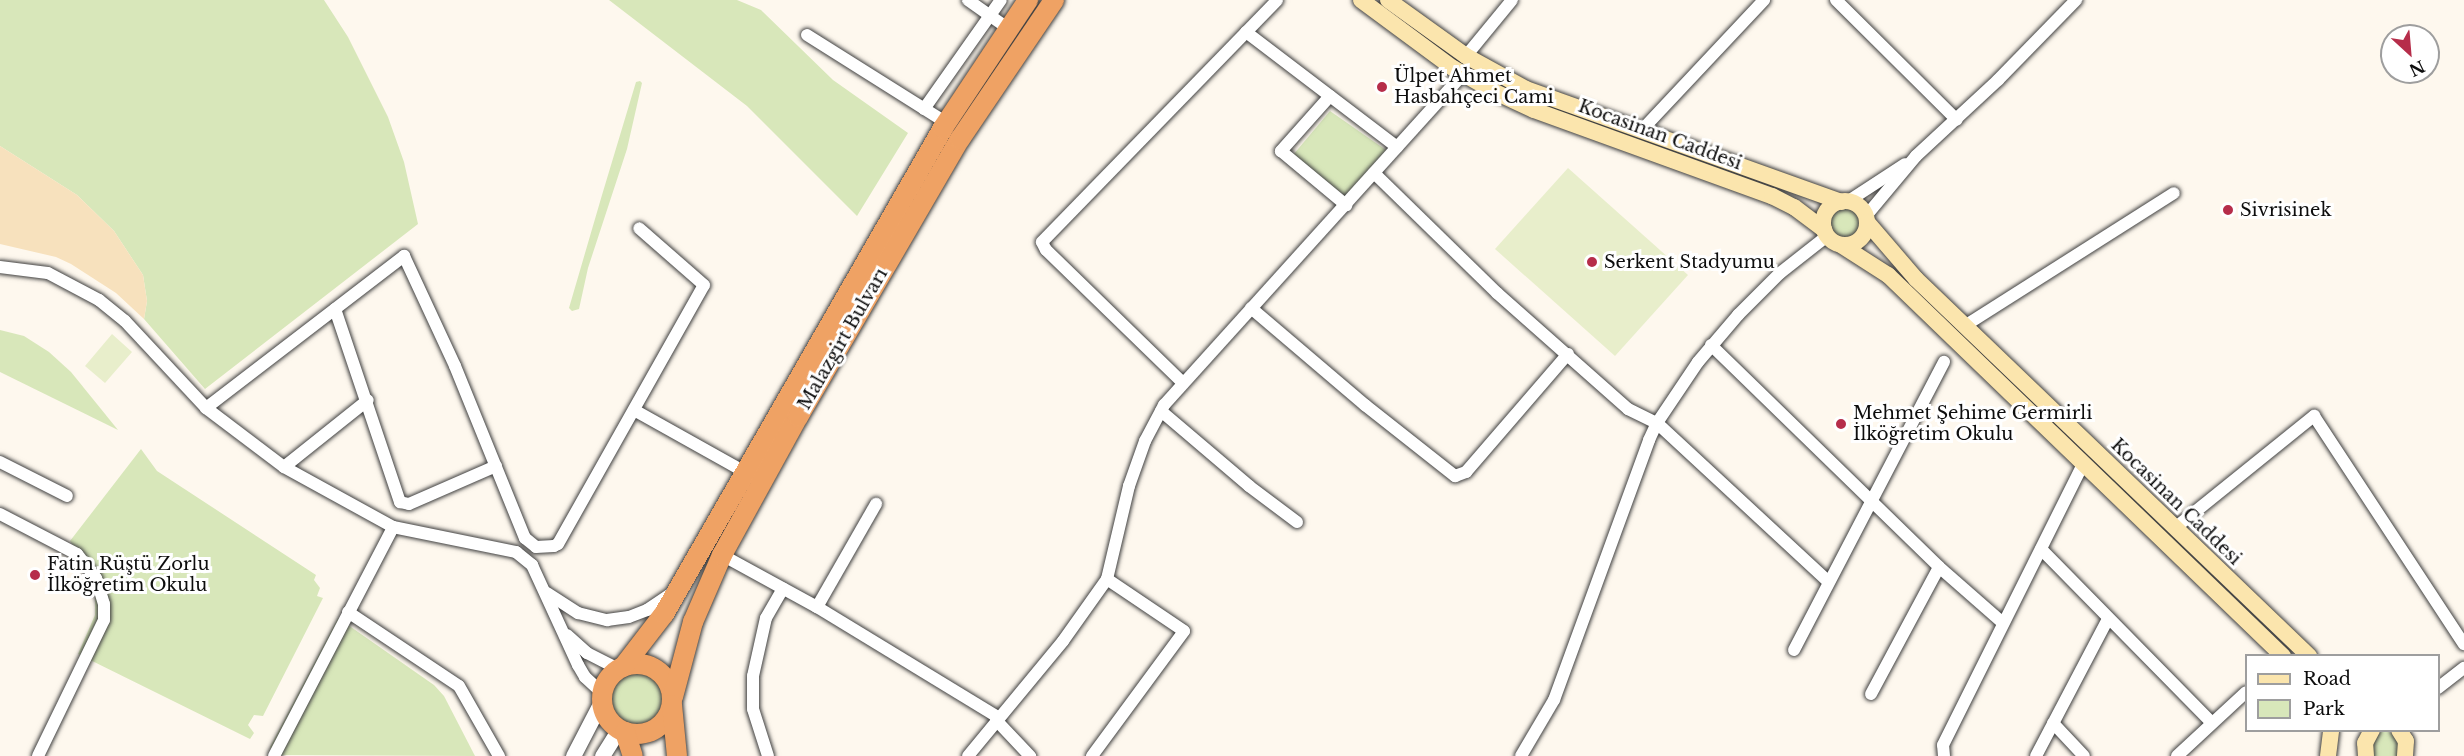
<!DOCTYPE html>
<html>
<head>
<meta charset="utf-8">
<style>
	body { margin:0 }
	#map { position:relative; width:2464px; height:756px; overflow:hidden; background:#fef8ee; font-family:"Libre Baskerville",serif }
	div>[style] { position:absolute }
	.green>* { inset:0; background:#d8e7ba }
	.round { border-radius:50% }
	.sand>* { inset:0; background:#f7e1bd }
	.pitch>* { inset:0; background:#e8eecb }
	.roads { filter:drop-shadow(0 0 2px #404040) drop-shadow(0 0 2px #404040) }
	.minor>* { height:12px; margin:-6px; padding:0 6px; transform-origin:6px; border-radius:6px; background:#fff }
	.tertiary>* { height:15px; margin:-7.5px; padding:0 7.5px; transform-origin:7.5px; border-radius:7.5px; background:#fff }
	.secondary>* { height:16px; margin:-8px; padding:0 8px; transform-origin:8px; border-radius:8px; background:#fbe5ad }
	.secondary>.ring { margin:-8px; padding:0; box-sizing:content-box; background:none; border:16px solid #fbe5ad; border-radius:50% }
	.trunk>* { height:20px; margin:-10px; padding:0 10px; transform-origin:10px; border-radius:10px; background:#efa264 }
	.trunk>.ring { margin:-10px; padding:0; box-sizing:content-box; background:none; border:20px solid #efa264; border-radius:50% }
	.dots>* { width:16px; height:16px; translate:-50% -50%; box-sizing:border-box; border:3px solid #fff; border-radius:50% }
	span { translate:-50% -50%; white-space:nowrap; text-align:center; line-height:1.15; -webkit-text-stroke:6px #fff; paint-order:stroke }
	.poi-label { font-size:18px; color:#0d0d0d }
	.left { translate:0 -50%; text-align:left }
	.street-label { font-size:18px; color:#0d0d0d }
	.legend { position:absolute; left:2245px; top:654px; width:195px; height:78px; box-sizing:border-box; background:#fff; border:2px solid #9e9e9e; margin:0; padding:8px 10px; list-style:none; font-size:18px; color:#0d0d0d }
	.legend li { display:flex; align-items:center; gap:12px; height:30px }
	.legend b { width:30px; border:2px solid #9e9e9e }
	.north { position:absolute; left:2380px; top:24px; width:60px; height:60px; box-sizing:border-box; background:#fff; border:2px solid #9e9e9e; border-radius:50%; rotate:154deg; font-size:16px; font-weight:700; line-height:24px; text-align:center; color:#0d0d0d }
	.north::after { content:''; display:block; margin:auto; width:21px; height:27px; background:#b62d4a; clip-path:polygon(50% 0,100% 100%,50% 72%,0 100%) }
</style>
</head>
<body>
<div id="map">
	<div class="green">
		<i style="clip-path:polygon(0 0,324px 0,348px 37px,388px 117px,404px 162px,418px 224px,205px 389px,144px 319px,147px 301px,143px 275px,114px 231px,77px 195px,0 146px)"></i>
		<i style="clip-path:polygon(609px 0,737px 0,761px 10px,833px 80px,908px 133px,857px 216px,747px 106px)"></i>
		<i style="clip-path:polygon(640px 81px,642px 83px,627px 149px,588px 268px,579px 309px,572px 311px,569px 308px,602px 195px,636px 82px)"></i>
		<i style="clip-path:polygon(1330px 111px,1386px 150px,1345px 196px,1293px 155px)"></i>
		<i class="round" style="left:1828px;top:206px;width:34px;height:34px"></i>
		<i style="clip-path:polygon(0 330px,24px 336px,49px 352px,71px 372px,118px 430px,0 372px)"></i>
		<i style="clip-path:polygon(141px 449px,157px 471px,316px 575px,314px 580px,320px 588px,317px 596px,323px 598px,263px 716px,254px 715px,248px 725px,254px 733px,250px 739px,78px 654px,95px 615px,95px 589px,84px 562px,70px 541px)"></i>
		<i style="clip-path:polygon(338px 618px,434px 685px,444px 696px,475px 756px,274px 755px,270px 747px)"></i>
		<i class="round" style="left:609px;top:671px;width:56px;height:56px"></i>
		<i style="clip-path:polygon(2381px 732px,2389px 732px,2399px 739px,2399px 756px,2372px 756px,2370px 744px)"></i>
	</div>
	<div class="sand">
		<i style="clip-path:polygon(0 146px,77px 195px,114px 231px,143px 275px,147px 301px,144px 319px,116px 293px,71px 264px,56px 257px,0 244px)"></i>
	</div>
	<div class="pitch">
		<i style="clip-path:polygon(1568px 168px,1688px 275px,1615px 356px,1495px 249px)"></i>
		<i style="clip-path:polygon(112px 334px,132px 352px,105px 383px,85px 366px)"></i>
	</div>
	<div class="roads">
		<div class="minor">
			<i style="left:968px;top:0;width:50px;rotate:35.3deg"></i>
			<i style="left:1836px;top:0;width:170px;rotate:44.8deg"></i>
			<i style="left:1246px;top:32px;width:190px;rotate:37.3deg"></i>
			<i style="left:807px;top:35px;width:165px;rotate:32.2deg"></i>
			<i style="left:1466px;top:56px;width:72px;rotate:-50.6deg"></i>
			<i style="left:1330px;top:96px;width:74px;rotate:131.7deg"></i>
			<i style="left:1281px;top:151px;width:85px;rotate:39.7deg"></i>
			<i style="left:924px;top:109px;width:133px;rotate:-54.8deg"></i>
			<i style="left:1641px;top:131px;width:180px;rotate:-46.8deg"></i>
			<i style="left:1374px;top:173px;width:172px;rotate:44.3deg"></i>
			<i style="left:1497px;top:293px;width:175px;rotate:41.5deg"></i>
			<i style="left:1628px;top:409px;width:32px;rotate:26deg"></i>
			<i style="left:1657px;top:423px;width:234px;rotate:42.8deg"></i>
			<i style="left:1847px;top:202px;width:69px;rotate:-33.2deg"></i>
			<i style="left:1866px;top:216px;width:78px;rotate:-50.2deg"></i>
			<i style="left:1916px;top:156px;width:112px;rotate:-42.8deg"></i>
			<i style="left:1998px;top:80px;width:112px;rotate:-45.7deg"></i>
			<i style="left:0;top:267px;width:48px;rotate:7.1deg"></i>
			<i style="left:48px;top:273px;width:58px;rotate:27.9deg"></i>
			<i style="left:99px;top:300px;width:33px;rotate:39deg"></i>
			<i style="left:125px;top:321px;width:119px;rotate:47deg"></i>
			<i style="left:206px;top:408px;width:98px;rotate:37.1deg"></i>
			<i style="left:284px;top:467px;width:124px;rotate:28.8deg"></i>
			<i style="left:393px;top:527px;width:126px;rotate:11.5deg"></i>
			<i style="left:516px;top:552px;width:21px;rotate:39deg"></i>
			<i style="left:532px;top:565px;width:110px;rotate:65.3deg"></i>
			<i style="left:578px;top:665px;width:14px;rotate:60deg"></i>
			<i style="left:585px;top:677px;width:23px;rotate:43deg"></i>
			<i style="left:1251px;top:308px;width:150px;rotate:40.4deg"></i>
			<i style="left:1365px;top:405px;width:115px;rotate:38.3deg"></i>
			<i style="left:1455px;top:476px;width:12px;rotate:-20deg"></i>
			<i style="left:1466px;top:472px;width:156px;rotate:-49.2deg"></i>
			<i style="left:335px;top:309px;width:204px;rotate:71.4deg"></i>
			<i style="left:400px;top:502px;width:9px;rotate:13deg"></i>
			<i style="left:409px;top:504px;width:95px;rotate:-23.6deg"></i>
			<i style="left:1966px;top:325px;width:246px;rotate:-32.4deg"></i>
			<i style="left:1711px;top:345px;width:318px;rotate:44.2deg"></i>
			<i style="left:1939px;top:567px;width:85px;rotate:41.2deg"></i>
			<i style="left:1183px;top:383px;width:191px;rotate:-135.8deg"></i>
			<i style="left:1046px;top:250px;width:9px;rotate:-117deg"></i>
			<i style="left:1042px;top:242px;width:337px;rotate:-45.8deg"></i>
			<i style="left:206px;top:408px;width:250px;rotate:-37.5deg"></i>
			<i style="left:404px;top:256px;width:121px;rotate:65.1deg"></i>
			<i style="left:455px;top:366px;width:186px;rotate:67.9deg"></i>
			<i style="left:525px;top:538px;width:14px;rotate:39deg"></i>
			<i style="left:536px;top:547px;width:18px;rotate:-3deg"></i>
			<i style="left:554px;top:546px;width:4px;rotate:-27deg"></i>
			<i style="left:558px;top:544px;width:297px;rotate:-60.6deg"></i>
			<i style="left:704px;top:285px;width:86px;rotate:-138.8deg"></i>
			<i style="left:634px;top:410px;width:127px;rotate:29.2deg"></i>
			<i style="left:1161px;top:411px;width:116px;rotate:40.4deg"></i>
			<i style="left:1249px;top:486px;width:60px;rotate:36.9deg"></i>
			<i style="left:0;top:462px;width:75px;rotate:26.9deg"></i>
			<i style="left:284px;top:467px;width:107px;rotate:-38.6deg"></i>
			<i style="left:0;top:514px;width:87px;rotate:27.5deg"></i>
			<i style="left:77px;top:554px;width:31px;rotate:52deg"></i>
			<i style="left:96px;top:578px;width:27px;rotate:73deg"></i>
			<i style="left:104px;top:604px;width:16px;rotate:90deg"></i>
			<i style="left:104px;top:620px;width:151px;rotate:115.9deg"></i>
			<i style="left:2175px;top:528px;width:179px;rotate:-38.9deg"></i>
			<i style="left:2314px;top:416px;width:273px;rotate:56.7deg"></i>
			<i style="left:2041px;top:549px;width:244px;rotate:45.5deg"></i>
			<i style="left:722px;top:555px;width:108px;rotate:28.7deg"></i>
			<i style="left:817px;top:607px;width:212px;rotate:31.3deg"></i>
			<i style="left:547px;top:593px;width:37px;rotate:33deg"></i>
			<i style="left:578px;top:613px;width:30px;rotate:14deg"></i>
			<i style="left:607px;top:620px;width:22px;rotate:-8deg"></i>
			<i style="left:629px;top:617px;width:19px;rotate:-21deg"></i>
			<i style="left:647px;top:610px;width:30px;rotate:-34deg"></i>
			<i style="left:817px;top:607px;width:119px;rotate:-60.2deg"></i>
			<i style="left:348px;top:612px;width:133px;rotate:33.7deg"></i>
			<i style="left:459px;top:686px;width:81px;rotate:60.3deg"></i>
			<i style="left:567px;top:635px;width:27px;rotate:42deg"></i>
			<i style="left:587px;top:653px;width:36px;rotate:27deg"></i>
			<i style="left:1794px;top:650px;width:325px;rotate:-62.5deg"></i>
			<i style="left:2438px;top:688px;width:33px;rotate:-38deg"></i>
			<i style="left:1871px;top:694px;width:144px;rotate:-61.8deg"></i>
			<i style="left:996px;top:720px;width:50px;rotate:46.6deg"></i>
			<i style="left:2053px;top:723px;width:45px;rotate:46.8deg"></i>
			<i style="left:274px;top:756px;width:258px;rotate:-62.5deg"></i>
			<i style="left:768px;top:756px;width:49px;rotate:-107.7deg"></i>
			<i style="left:753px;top:709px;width:33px;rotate:-90deg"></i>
			<i style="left:753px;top:676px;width:59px;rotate:-77.4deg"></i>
			<i style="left:766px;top:618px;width:34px;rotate:-60deg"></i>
			<i style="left:968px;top:756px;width:149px;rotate:-50.4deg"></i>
			<i style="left:1063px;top:641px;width:76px;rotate:-54.6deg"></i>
			<i style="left:1107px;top:579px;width:96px;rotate:-76.7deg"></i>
			<i style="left:1129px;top:486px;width:48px;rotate:-70.4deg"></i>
			<i style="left:1145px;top:441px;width:41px;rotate:-62.2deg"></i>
			<i style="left:1164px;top:405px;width:446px;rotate:-47.9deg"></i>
			<i style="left:1092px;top:756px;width:155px;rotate:-53.6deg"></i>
			<i style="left:1184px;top:631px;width:93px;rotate:-146deg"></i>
			<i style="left:1521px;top:756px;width:65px;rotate:-59.5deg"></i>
			<i style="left:1554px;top:700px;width:277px;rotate:-69.9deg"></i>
			<i style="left:1649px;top:440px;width:19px;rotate:-65deg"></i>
			<i style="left:1657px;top:423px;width:73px;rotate:-56.1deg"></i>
			<i style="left:1698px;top:362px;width:62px;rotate:-49.6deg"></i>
			<i style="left:1738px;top:315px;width:59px;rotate:-45deg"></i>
			<i style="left:1780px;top:273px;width:60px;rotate:-38.2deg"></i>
			<i style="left:1944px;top:756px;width:11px;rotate:-95deg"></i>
			<i style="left:1943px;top:745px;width:314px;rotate:-63.5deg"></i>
			<i style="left:2036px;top:756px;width:155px;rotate:-62.3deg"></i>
			<i style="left:2177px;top:756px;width:94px;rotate:-42.8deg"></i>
		</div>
		<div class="tertiary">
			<i style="left:573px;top:756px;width:63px;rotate:-62.6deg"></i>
			<i style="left:602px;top:756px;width:32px;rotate:-58deg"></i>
		</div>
		<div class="secondary">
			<i style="left:1361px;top:0;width:114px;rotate:36.5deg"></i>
			<i style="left:1453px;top:68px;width:46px;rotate:29.9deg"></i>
			<i style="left:1493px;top:91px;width:45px;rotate:24.9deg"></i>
			<i style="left:1534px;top:110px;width:253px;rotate:19.9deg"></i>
			<i style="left:1772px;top:196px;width:25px;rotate:27deg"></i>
			<i style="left:1794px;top:207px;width:38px;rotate:37deg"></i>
			<i style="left:1388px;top:0;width:96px;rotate:35.7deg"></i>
			<i style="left:1466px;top:56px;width:68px;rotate:28.8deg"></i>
			<i style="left:1526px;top:89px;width:335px;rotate:19.7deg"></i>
			<i class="ring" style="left:1823px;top:201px;width:28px;height:28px"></i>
			<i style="left:1867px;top:222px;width:75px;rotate:49.3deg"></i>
			<i style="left:1916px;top:279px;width:545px;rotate:43.81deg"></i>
			<i style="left:1841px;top:245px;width:56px;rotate:32.6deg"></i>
			<i style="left:1888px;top:275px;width:549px;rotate:43.97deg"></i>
			<i style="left:2399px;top:730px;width:13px;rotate:58deg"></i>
			<i style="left:2406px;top:741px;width:15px;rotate:94deg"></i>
			<i style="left:2328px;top:756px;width:26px;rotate:-83deg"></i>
			<i style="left:2366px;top:756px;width:13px;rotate:-94deg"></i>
			<i style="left:2365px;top:743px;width:15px;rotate:-62deg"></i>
		</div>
		<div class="trunk">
			<i class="ring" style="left:602px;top:664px;width:50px;height:50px"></i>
			<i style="left:623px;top:667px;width:67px;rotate:-52.3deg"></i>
			<i style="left:664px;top:614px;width:560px;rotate:-60.14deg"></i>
			<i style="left:943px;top:128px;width:154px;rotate:-56.4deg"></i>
			<i style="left:673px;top:697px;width:78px;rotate:-75.1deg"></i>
			<i style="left:693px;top:622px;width:73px;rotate:-66.6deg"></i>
			<i style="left:722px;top:555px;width:158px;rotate:-61.2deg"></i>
			<i style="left:798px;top:417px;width:322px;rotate:-59.8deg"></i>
			<i style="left:960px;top:139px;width:168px;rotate:-55.9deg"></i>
			<i style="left:672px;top:705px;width:51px;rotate:84.4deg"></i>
			<i style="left:625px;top:732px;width:25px;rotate:72deg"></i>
		</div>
	</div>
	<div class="dots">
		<i style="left:1382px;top:87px;background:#b62d4a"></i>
		<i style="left:2228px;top:210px;background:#b62d4a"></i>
		<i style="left:1592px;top:262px;background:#b62d4a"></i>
		<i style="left:1841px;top:424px;background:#b62d4a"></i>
		<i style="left:35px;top:575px;background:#b62d4a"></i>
	</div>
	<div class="poi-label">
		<span class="left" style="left:1394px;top:87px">Ülpet Ahmet<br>Hasbahçeci Cami</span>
		<span class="left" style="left:2240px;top:210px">Sivrisinek</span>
		<span class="left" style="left:1604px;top:262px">Serkent Stadyumu</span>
		<span class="left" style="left:1853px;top:424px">Mehmet Şehime Germirli<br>İlköğretim Okulu</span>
		<span class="left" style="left:47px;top:575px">Fatin Rüştü Zorlu<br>İlköğretim Okulu</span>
	</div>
	<div class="street-label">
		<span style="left:1660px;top:135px;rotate:20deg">Kocasinan Caddesi</span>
		<span style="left:843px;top:339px;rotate:-60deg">Malazgirt Bulvarı</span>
		<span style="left:2176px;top:502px;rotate:44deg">Kocasinan Caddesi</span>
	</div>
	<ul class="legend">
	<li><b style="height:8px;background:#fbe5ad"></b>Road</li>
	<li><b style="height:16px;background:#d8e7ba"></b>Park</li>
	</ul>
	<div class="north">N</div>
</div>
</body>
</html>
